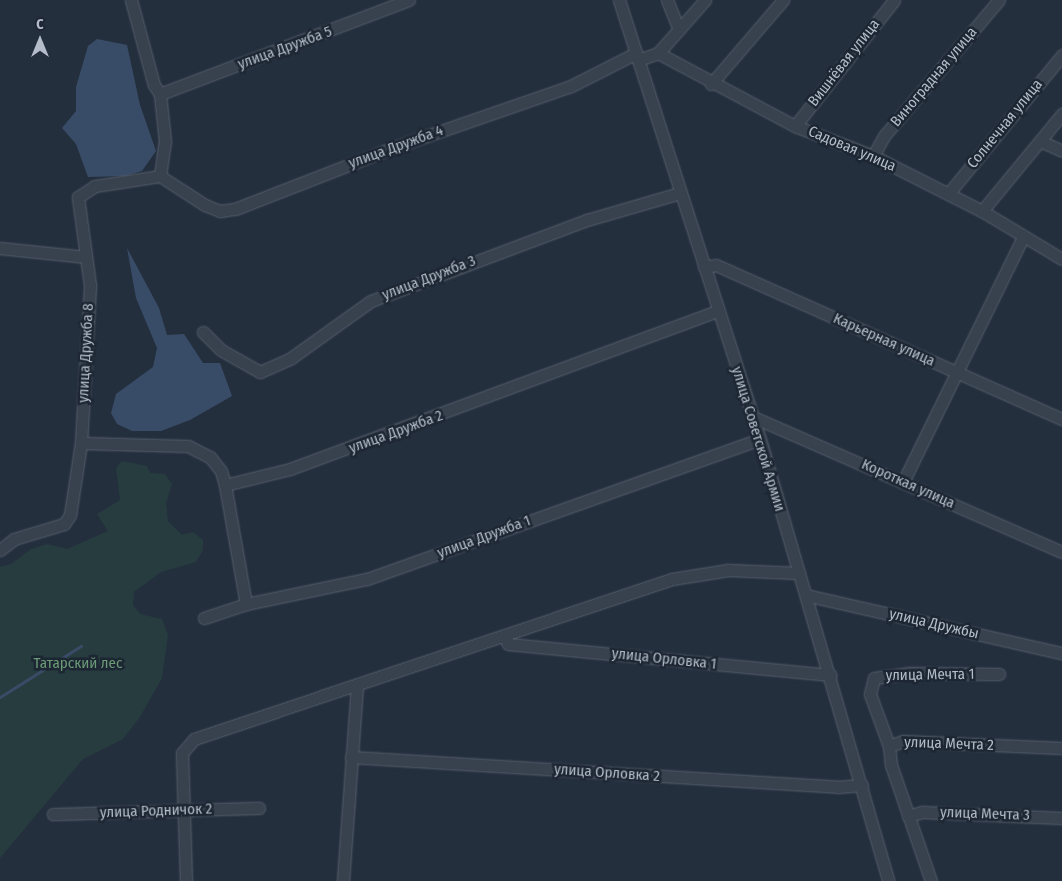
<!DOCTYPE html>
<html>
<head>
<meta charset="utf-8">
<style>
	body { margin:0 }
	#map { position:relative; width:1062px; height:881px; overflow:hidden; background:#242f3e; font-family:"Fira Sans Condensed",sans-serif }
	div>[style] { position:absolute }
	.green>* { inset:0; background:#263c3f }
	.water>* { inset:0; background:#394c67 }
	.stream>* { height:3px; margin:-1.5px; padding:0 1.5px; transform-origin:1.5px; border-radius:1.5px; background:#394c67 }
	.roads { filter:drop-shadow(0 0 1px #565f6c) drop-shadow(0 0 1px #565f6c) }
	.minor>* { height:11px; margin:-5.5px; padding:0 5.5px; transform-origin:5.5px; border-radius:5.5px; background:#38414e }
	span { translate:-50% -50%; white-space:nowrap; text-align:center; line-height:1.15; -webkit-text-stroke:5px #1d2633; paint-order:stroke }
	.street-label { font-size:15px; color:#b4bcc9 }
	.park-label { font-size:15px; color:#6b9a76 }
	.north { position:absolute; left:15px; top:15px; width:50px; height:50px; -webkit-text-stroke:4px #1d2633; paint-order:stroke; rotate:0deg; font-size:14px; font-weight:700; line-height:20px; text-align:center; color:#b4bcc9 }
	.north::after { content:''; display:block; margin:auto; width:18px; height:22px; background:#b4bcc9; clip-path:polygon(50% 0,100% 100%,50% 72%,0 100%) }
</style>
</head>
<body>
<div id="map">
	<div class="green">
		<i style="clip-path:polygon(122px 461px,147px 466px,150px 473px,165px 474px,172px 484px,166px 503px,168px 521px,182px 535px,193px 532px,203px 540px,203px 550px,196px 562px,161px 572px,134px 592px,133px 605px,140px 614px,162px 619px,168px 635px,162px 678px,140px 717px,123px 739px,83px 759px,0 858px,0 567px,11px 564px,31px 549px,47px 544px,67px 549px,108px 531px,97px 514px,120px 500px,116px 468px)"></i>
	</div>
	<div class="water">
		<i style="clip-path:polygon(97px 39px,127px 45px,140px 105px,156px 151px,142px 171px,125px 176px,88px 177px,76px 144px,62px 128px,76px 111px,76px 87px,88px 46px)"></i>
		<i style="clip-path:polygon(127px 248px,159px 308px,167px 335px,184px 334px,203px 363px,220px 363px,232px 396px,190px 420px,161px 431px,132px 431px,117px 424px,111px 413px,116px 394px,153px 367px,157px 348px,136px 298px)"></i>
	</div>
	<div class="stream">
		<i style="left:0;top:697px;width:96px;rotate:-32.2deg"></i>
	</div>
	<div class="roads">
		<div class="minor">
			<i style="left:131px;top:0;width:88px;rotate:74.9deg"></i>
			<i style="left:154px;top:85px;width:11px;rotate:56deg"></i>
			<i style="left:619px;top:0;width:461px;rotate:72.2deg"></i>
			<i style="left:760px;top:439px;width:460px;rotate:73.8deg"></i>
			<i style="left:667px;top:0;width:32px;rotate:68deg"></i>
			<i style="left:658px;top:53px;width:71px;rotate:-48.4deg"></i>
			<i style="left:638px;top:60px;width:21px;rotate:-19deg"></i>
			<i style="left:658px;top:53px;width:155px;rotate:28.1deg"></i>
			<i style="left:795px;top:126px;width:84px;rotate:21deg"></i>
			<i style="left:873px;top:156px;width:122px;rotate:26.8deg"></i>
			<i style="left:982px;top:211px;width:93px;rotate:31deg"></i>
			<i style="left:711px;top:84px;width:111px;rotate:-49.4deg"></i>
			<i style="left:160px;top:94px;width:266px;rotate:-20.7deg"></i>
			<i style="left:795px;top:126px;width:160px;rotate:-51.8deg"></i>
			<i style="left:1040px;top:141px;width:24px;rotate:24deg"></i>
			<i style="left:873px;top:156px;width:23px;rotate:-61deg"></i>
			<i style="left:884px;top:136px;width:178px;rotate:-49.8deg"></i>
			<i style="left:160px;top:176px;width:54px;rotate:32.8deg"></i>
			<i style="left:205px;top:205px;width:16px;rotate:22deg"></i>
			<i style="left:220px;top:211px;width:15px;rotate:-8deg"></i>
			<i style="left:235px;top:209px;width:168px;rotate:-21.2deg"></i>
			<i style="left:392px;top:148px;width:189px;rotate:-19.1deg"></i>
			<i style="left:571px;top:86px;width:73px;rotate:-26.9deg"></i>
			<i style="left:160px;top:176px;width:35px;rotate:-82deg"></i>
			<i style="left:165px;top:141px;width:47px;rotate:-96.1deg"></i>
			<i style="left:948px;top:194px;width:180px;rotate:-50.6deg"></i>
			<i style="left:982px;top:211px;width:126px;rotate:-50.5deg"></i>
			<i style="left:0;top:248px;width:86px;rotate:6deg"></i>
			<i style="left:704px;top:267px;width:12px;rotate:-9deg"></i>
			<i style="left:716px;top:265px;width:379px;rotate:24deg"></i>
			<i style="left:203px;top:332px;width:25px;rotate:45deg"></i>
			<i style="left:221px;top:350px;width:45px;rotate:29.4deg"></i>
			<i style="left:260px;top:372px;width:34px;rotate:-24deg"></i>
			<i style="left:291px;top:358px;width:98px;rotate:-35.5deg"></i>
			<i style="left:371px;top:301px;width:231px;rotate:-20.6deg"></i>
			<i style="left:587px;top:220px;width:97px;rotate:-16.2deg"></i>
			<i style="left:753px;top:417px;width:337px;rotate:23.6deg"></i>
			<i style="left:81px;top:443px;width:107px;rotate:1.6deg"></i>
			<i style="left:188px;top:446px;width:25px;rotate:27deg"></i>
			<i style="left:210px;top:457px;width:18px;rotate:52deg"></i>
			<i style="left:221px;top:471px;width:15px;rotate:74deg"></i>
			<i style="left:225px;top:485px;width:67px;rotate:-13.8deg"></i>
			<i style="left:290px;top:469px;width:456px;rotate:-20.3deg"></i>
			<i style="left:903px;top:482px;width:273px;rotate:-63.9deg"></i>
			<i style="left:225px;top:485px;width:121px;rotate:80deg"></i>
			<i style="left:0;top:550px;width:18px;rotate:-38deg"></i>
			<i style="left:14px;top:539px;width:52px;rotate:-16.7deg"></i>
			<i style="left:64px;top:524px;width:11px;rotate:-56deg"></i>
			<i style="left:70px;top:515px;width:73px;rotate:-81.3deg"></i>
			<i style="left:81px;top:443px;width:158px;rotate:-86.7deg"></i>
			<i style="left:90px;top:285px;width:89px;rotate:-97.8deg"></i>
			<i style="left:78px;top:197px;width:20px;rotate:-33deg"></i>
			<i style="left:95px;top:186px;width:66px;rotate:-8.7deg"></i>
			<i style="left:806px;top:595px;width:262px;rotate:12.8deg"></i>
			<i style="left:204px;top:618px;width:44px;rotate:-18.4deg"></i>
			<i style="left:246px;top:604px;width:124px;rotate:-11.7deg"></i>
			<i style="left:367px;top:579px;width:417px;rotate:-19.6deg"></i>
			<i style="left:505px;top:635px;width:9px;rotate:72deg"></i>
			<i style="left:508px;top:644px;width:324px;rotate:5.5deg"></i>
			<i style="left:889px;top:746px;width:55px;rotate:-110.1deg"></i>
			<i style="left:870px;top:694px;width:16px;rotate:-76deg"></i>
			<i style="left:874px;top:678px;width:35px;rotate:-8deg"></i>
			<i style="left:909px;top:673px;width:90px;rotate:0.6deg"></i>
			<i style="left:351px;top:757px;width:488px;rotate:3.5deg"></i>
			<i style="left:838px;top:787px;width:24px;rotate:-5deg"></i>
			<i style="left:53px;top:814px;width:206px;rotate:-1.7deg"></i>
			<i style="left:908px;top:816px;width:15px;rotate:-16deg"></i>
			<i style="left:922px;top:812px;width:140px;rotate:2.5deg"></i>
			<i style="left:186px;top:881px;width:128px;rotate:-91.8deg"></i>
			<i style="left:182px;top:753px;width:18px;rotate:-49deg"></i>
			<i style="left:194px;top:739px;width:504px;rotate:-18.51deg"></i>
			<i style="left:672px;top:579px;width:57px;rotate:-9.1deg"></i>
			<i style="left:728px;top:570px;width:71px;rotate:2.4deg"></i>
			<i style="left:343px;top:881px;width:196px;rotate:-85.9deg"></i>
			<i style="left:931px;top:881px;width:123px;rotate:-109deg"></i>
			<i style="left:891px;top:765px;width:19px;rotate:-96deg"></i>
			<i style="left:889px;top:746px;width:15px;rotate:-20deg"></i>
			<i style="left:903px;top:741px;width:159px;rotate:2.5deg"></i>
		</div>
	</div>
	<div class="street-label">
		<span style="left:285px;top:48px;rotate:-20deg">улица Дружба 5</span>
		<span style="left:844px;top:63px;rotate:-52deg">Вишнёвая улица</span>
		<span style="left:934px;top:77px;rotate:-50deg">Виноградная улица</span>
		<span style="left:1005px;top:124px;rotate:-51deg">Солнечная улица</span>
		<span style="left:396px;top:147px;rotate:-20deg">улица Дружба 4</span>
		<span style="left:852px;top:149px;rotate:23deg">Садовая улица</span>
		<span style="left:429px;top:278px;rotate:-21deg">улица Дружба 3</span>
		<span style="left:884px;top:340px;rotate:24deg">Карьерная улица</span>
		<span style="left:86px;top:353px;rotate:-87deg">улица Дружба 8</span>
		<span style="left:396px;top:432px;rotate:-20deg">улица Дружба 2</span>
		<span style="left:758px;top:439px;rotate:73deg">улица Советской Армии</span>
		<span style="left:908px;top:484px;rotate:24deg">Короткая улица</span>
		<span style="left:484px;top:537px;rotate:-20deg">улица Дружба 1</span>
		<span style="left:934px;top:624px;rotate:13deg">улица Дружбы</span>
		<span style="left:664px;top:659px;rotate:6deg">улица Орловка 1</span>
		<span style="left:930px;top:675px;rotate:-1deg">улица Мечта 1</span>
		<span style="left:949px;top:744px;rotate:2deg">улица Мечта 2</span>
		<span style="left:607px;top:773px;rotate:4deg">улица Орловка 2</span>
		<span style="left:156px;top:811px;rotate:-2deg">улица Родничок 2</span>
		<span style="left:985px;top:814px;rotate:2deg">улица Мечта 3</span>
	</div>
	<div class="park-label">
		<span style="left:78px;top:664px">Татарский лес</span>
	</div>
	<div class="north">С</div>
</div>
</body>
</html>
